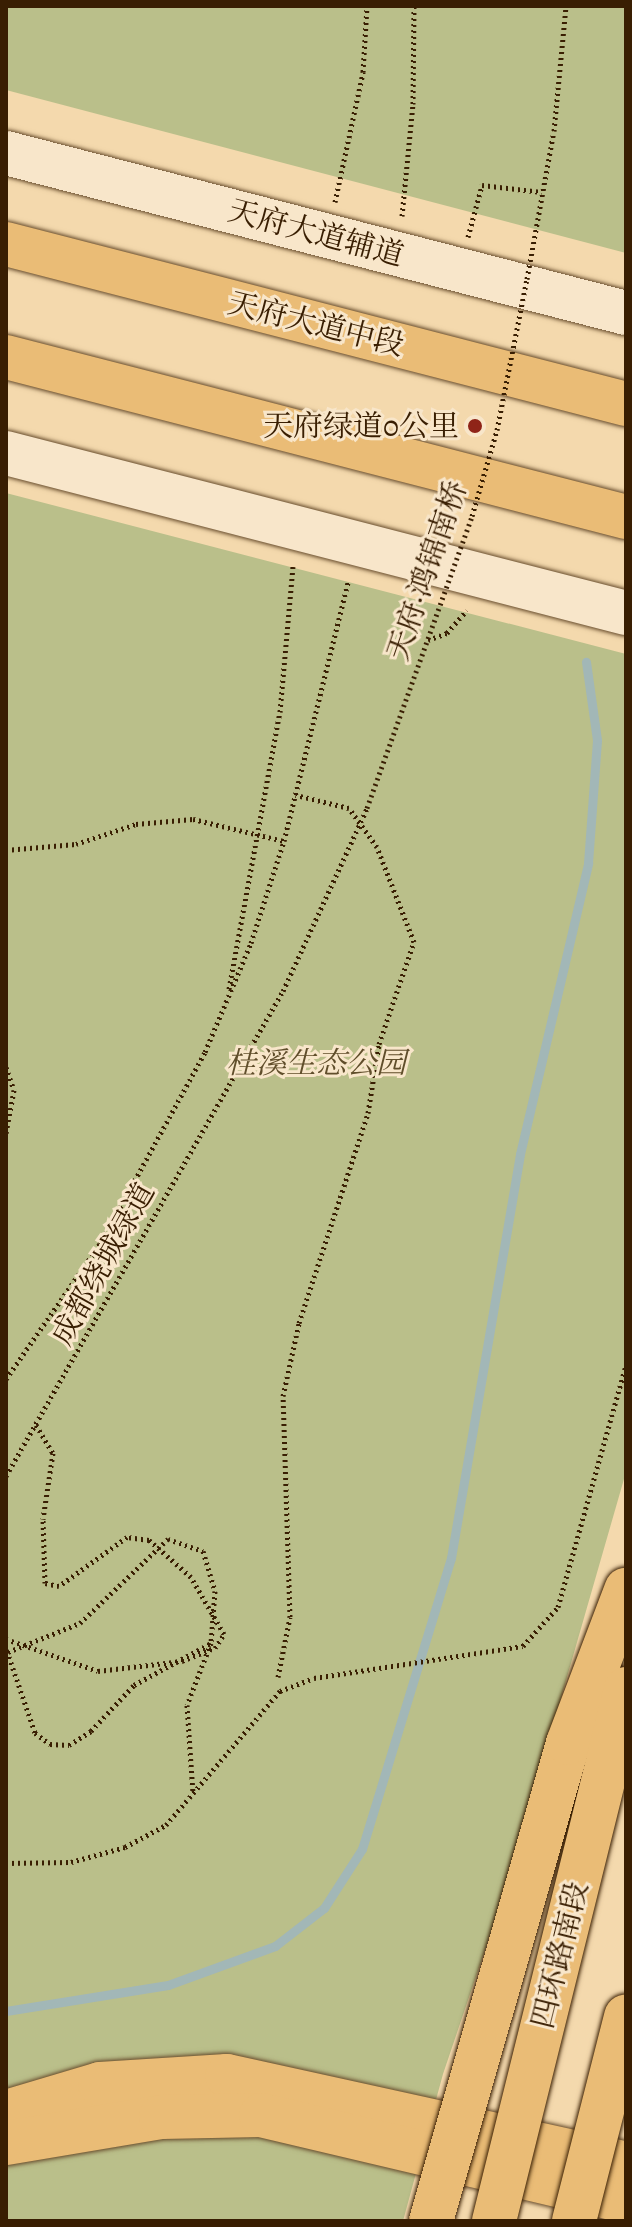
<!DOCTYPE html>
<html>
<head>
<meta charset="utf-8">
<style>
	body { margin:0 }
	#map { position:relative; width:632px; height:2227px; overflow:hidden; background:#f4d9ad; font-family:Alegreya,"Noto Serif SC",serif }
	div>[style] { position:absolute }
	.green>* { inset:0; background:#babf8a }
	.stream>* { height:9px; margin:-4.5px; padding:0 4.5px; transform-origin:4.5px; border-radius:4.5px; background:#a2b7b7 }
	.path>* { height:5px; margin-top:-2.5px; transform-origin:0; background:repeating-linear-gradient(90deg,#391e02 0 2px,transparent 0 6px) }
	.roads { filter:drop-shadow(0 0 2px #684d2d) drop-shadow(0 0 2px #684d2d) }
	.tertiary>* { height:44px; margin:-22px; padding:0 22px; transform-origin:22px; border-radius:22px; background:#f8e6ca }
	.primary>* { height:44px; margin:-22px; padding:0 22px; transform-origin:22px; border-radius:22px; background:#eabc76 }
	.motorway>* { height:44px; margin:-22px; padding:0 22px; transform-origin:22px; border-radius:22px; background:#eabc76 }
	.path-bridge>* { height:5px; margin-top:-2.5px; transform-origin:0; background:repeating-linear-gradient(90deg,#391e02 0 2px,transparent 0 6px) }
	.bridges { filter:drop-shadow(0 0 2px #391e02) drop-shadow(0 0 2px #391e02) }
	.motorway-bridge>* { height:44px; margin:-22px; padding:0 22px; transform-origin:22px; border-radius:22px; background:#eabc76 }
	.dots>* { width:22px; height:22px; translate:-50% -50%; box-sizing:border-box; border:4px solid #f8e6ca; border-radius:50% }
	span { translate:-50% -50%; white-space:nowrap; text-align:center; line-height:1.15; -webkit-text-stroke:6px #f8e6ca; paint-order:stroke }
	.street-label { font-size:30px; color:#391e02 }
	.poi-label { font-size:30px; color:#391e02 }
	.right { translate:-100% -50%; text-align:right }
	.park-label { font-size:30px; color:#604e2b; font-style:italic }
	.frame { position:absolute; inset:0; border:8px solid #391e02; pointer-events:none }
</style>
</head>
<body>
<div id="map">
	<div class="green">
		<i style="clip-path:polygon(6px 6px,626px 6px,626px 253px,6px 90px)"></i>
		<i style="clip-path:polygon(6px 493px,626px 654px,626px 1472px,508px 1882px,443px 2074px,403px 2221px,6px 2221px)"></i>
	</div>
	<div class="stream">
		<i style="left:6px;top:2011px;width:164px;rotate:-9.1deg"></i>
		<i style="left:168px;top:1985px;width:114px;rotate:-20deg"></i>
		<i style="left:275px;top:1946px;width:62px;rotate:-37.8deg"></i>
		<i style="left:324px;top:1908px;width:70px;rotate:-57.2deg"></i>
		<i style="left:362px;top:1849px;width:304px;rotate:-73deg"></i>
		<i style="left:451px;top:1558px;width:410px;rotate:-80.3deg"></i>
		<i style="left:520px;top:1154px;width:299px;rotate:-76.8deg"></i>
		<i style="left:588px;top:863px;width:123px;rotate:-85.8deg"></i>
		<i style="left:597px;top:740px;width:79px;rotate:-98deg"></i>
	</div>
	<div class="path">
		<i style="left:335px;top:202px;width:133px;rotate:-77.8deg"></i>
		<i style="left:363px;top:72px;width:66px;rotate:-86.5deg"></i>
		<i style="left:402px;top:216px;width:113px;rotate:-84.4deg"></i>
		<i style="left:413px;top:104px;width:98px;rotate:-89.4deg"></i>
		<i style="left:468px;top:237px;width:54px;rotate:-74.9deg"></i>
		<i style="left:482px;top:185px;width:60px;rotate:6.7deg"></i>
		<i style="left:428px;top:640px;width:20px;rotate:-20deg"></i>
		<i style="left:447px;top:633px;width:30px;rotate:-49deg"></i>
		<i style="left:6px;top:850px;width:70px;rotate:-4.9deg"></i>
		<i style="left:76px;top:844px;width:63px;rotate:-18.4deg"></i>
		<i style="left:136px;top:824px;width:57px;rotate:-5deg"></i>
		<i style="left:193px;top:819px;width:94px;rotate:13.6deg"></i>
		<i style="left:229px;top:989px;width:282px;rotate:-79.6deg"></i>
		<i style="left:280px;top:712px;width:146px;rotate:-84.9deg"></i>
		<i style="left:6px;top:1067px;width:24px;rotate:71deg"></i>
		<i style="left:14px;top:1090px;width:44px;rotate:100.5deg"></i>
		<i style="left:6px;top:1379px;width:165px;rotate:-55.2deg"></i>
		<i style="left:100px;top:1244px;width:219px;rotate:-61.3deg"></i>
		<i style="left:205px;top:1052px;width:118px;rotate:-67.1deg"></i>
		<i style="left:251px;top:943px;width:107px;rotate:-72.1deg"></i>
		<i style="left:284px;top:841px;width:267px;rotate:-76.1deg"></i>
		<i style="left:36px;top:1425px;width:33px;rotate:59deg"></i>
		<i style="left:53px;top:1453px;width:67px;rotate:98.6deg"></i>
		<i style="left:6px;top:1476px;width:464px;rotate:-60.3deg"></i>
		<i style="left:7px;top:1651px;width:87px;rotate:71.1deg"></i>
		<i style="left:35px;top:1733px;width:19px;rotate:36deg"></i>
		<i style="left:50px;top:1744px;width:19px;rotate:3deg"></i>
		<i style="left:69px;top:1745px;width:26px;rotate:-32deg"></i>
		<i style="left:91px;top:1731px;width:63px;rotate:-46.9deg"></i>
		<i style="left:134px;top:1685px;width:88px;rotate:-28.6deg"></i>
		<i style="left:8px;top:1652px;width:78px;rotate:-21.9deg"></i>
		<i style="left:80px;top:1623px;width:122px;rotate:-43.7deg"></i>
		<i style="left:168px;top:1539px;width:37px;rotate:19deg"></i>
		<i style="left:203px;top:1551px;width:42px;rotate:73.3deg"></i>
		<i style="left:215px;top:1591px;width:52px;rotate:94.4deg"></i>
		<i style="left:211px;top:1643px;width:66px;rotate:111.2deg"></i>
		<i style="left:187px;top:1705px;width:89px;rotate:86.1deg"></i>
		<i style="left:278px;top:1677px;width:61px;rotate:-78.7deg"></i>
		<i style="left:290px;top:1617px;width:221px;rotate:-91.8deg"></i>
		<i style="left:283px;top:1396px;width:75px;rotate:-77.6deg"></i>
		<i style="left:299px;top:1323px;width:221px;rotate:-71.8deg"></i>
		<i style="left:368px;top:1113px;width:70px;rotate:-80.9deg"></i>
		<i style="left:379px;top:1044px;width:108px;rotate:-71.1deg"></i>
		<i style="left:414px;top:942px;width:102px;rotate:-111.3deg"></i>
		<i style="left:377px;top:847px;width:48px;rotate:-125.7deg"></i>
		<i style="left:349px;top:808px;width:55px;rotate:-166.2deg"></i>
		<i style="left:6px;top:1863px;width:65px;rotate:-0.9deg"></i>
		<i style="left:71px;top:1862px;width:56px;rotate:-15.5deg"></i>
		<i style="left:125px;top:1847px;width:47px;rotate:-28.2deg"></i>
		<i style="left:166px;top:1825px;width:176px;rotate:-49.6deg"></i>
		<i style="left:280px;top:1691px;width:36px;rotate:-21deg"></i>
		<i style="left:314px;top:1678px;width:211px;rotate:-8.7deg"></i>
		<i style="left:523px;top:1646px;width:52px;rotate:-48.1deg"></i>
		<i style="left:558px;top:1607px;width:251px;rotate:-74.3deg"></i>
	</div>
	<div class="roads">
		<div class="tertiary">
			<i style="left:6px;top:153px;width:640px;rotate:14.47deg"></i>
			<i style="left:6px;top:453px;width:640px;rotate:14.47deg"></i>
		</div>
		<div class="primary">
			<i style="left:6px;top:244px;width:640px;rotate:14.47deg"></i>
			<i style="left:6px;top:357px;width:640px;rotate:14.47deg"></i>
		</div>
		<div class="motorway">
			<i style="left:6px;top:2112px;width:98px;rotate:-16.6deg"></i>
			<i style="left:100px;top:2084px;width:127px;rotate:-3.6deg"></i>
			<i style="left:227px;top:2076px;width:409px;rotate:12.4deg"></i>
			<i style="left:6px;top:2143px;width:157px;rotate:-9.5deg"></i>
			<i style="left:161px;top:2117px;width:100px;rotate:-1.1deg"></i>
			<i style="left:261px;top:2115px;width:375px;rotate:13.3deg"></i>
		</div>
	</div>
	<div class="path-bridge">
		<i style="left:236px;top:1073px;width:95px;rotate:-60.2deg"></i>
		<i style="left:283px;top:991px;width:201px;rotate:-65.3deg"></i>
		<i style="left:367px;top:808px;width:310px;rotate:-70.2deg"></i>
		<i style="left:472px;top:516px;width:90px;rotate:-73.8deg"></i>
		<i style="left:497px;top:430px;width:154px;rotate:-78.8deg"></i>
		<i style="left:527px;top:279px;width:150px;rotate:-79.7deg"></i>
		<i style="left:554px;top:131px;width:126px;rotate:-84.5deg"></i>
		<i style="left:6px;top:1639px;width:97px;rotate:19.2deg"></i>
		<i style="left:98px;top:1671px;width:85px;rotate:-6.8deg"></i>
		<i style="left:182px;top:1661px;width:35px;rotate:-22deg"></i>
		<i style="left:215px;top:1648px;width:17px;rotate:-57deg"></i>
		<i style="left:224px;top:1634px;width:66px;rotate:-120.1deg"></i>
		<i style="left:191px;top:1577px;width:56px;rotate:-138.6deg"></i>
		<i style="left:149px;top:1540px;width:22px;rotate:-172deg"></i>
		<i style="left:127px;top:1537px;width:84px;rotate:144.2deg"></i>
		<i style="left:59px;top:1586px;width:14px;rotate:-168deg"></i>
		<i style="left:45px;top:1583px;width:64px;rotate:-91.8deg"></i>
	</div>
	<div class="bridges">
		<div class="motorway-bridge">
			<i style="left:431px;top:2221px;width:497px;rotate:-74deg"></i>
			<i style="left:568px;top:1743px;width:164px;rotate:-69.2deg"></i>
			<i style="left:494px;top:2221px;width:548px;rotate:-76.07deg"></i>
			<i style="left:574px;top:2221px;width:211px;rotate:-75.7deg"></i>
		</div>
	</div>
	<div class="dots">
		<i style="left:475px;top:426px;background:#8f2418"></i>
	</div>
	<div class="street-label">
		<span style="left:316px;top:233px;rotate:15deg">天府大道辅道</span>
		<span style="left:316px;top:324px;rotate:14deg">天府大道中段</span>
		<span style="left:427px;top:571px;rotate:-71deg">天府·鸿锦南桥</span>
		<span style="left:103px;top:1264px;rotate:-61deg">成都绕城绿道</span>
		<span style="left:560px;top:1955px;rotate:-76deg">四环路南段</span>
	</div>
	<div class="poi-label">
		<span class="right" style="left:459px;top:426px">天府绿道0公里</span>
	</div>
	<div class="park-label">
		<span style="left:316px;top:1063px">桂溪生态公园</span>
	</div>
	<div class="frame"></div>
</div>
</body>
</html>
